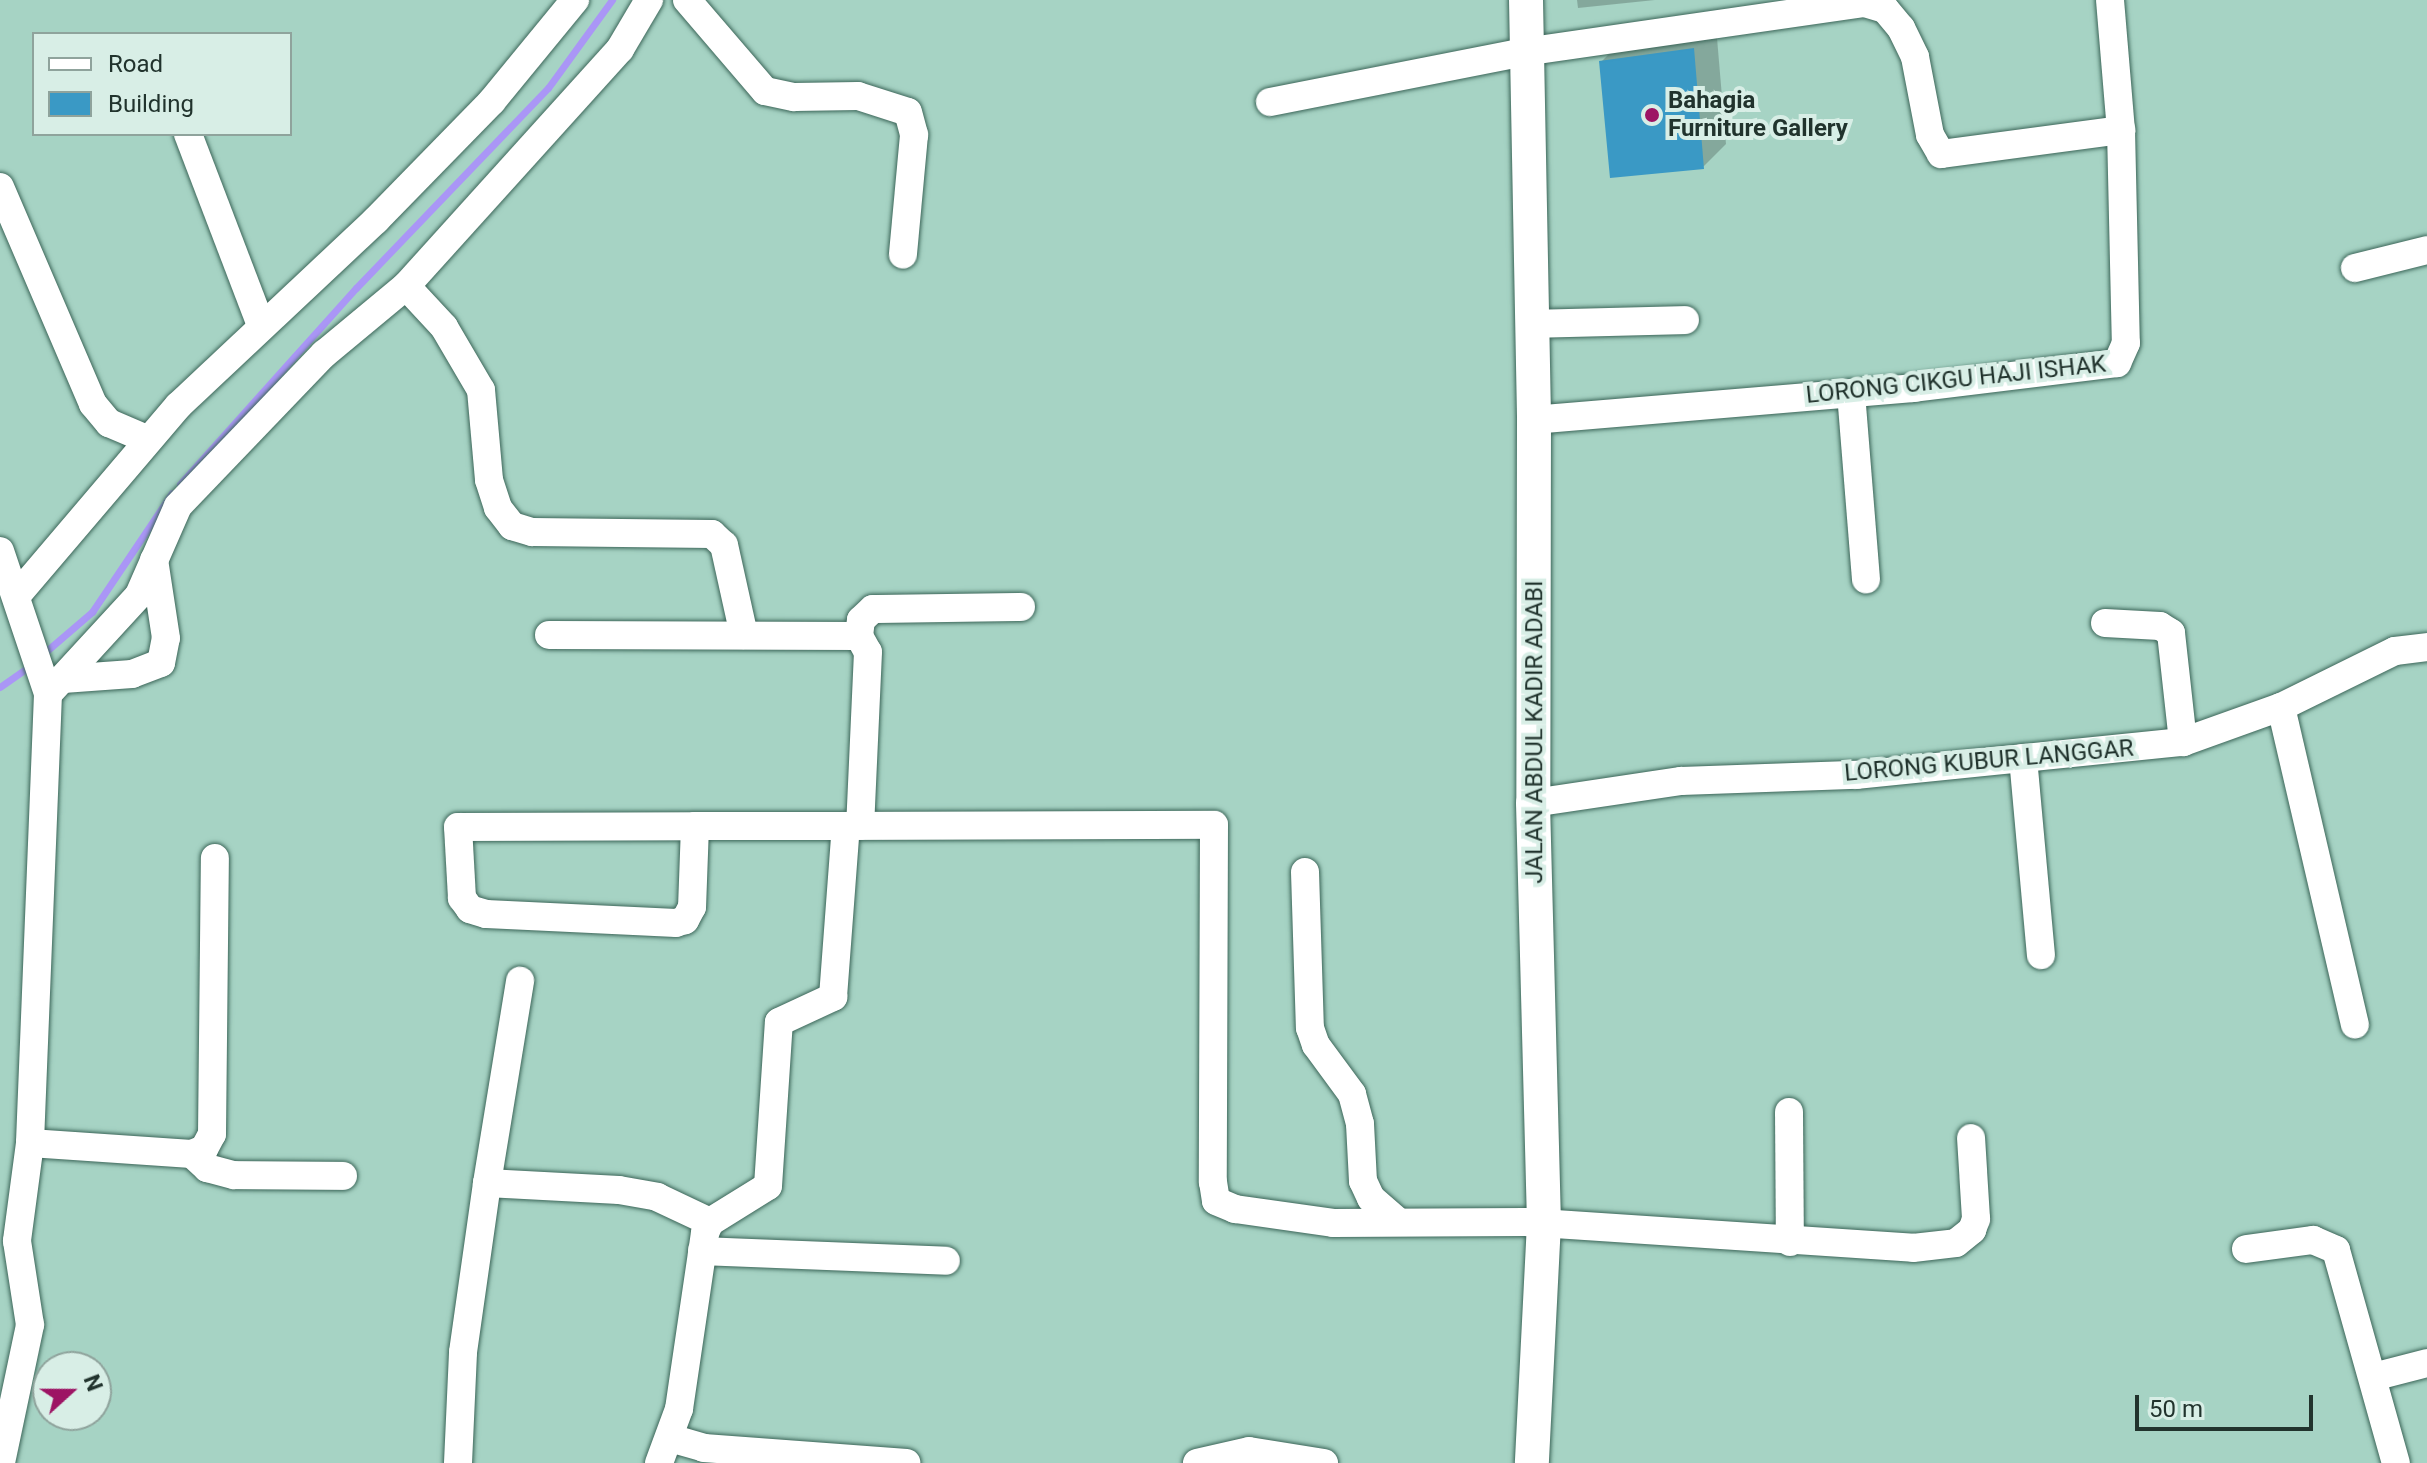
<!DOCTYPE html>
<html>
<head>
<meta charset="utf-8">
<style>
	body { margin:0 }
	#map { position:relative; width:2427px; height:1463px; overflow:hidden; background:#a6d3c4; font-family:Roboto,sans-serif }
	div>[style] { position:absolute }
	.shadow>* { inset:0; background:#0003 }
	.stream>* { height:7px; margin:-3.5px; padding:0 3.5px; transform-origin:3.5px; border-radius:3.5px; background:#aa96f6 }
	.building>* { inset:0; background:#3a99c5 }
	.roads { filter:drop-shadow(0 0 2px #3c6659) drop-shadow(0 0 2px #3c6659) }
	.minor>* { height:28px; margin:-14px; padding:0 14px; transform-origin:14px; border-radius:14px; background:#fff }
	.major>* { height:34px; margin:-17px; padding:0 17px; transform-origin:17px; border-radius:17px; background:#fff }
	.dots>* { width:22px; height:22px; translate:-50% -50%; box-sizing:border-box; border:4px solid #d8eee6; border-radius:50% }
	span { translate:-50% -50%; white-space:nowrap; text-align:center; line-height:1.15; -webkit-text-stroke:8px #d8eee6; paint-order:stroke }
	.poi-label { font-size:24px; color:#21332d; font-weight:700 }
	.left { translate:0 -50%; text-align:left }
	.street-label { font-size:24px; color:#21332d }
	.legend { position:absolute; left:32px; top:32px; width:260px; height:104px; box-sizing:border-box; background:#d8eee6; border:2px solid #8fa39c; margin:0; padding:10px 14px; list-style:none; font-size:24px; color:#21332d }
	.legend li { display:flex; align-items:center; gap:16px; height:40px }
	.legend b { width:40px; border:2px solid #8fa39c }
	.north { position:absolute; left:32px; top:1351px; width:80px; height:80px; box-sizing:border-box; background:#d8eee6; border:2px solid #8fa39c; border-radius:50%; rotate:69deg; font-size:22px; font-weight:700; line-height:32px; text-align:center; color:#21332d }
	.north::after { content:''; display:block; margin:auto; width:28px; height:36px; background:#9d1464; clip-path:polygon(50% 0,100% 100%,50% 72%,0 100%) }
	.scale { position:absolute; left:2135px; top:1395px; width:178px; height:36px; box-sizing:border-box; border:4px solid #21332d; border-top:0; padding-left:10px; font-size:24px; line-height:28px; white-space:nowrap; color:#21332d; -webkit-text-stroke:6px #d8eee6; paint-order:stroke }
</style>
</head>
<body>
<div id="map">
	<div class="shadow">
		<i style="clip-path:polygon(1577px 0,1655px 0,1578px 8px)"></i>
		<i style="clip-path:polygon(1716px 26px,1726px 144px,1703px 167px,1601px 62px,1624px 39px)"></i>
	</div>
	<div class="stream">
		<i style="left:180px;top:484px;width:263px;rotate:-48.1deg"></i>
		<i style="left:356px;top:288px;width:277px;rotate:-46.2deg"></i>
		<i style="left:548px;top:88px;width:109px;rotate:-54deg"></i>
		<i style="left:43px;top:654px;width:65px;rotate:-40.6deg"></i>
		<i style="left:92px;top:612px;width:143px;rotate:-56.1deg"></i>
		<i style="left:0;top:687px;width:38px;rotate:-35deg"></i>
	</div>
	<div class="building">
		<i style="clip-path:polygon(1694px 48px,1704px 169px,1610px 178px,1599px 61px)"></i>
	</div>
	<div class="roads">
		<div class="minor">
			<i style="left:687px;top:0;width:120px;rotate:49.4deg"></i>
			<i style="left:765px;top:91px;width:30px;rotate:12deg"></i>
			<i style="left:794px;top:97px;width:64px;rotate:-0.9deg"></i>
			<i style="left:858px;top:96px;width:52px;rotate:17.7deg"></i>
			<i style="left:908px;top:112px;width:24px;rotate:75deg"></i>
			<i style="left:914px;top:135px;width:120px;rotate:95.3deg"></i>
			<i style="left:2110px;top:0;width:130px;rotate:85.2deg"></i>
			<i style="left:1270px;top:102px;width:266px;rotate:-11.1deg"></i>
			<i style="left:1531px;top:51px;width:337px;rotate:-8.2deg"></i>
			<i style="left:1865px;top:3px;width:21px;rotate:17deg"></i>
			<i style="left:1885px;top:9px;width:25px;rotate:50deg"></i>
			<i style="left:1901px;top:28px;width:32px;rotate:64deg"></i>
			<i style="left:1915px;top:57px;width:79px;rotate:79.1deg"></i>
			<i style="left:1930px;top:135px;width:22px;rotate:60deg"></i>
			<i style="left:1941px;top:154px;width:182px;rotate:-7.6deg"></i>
			<i style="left:2121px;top:130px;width:213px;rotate:88.7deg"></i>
			<i style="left:2126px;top:343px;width:22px;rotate:114deg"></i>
			<i style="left:2117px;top:363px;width:205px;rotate:173deg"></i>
			<i style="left:1914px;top:388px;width:381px;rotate:175.2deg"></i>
			<i style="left:188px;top:134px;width:204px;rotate:69.1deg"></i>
			<i style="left:0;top:187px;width:236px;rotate:66.8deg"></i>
			<i style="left:93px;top:404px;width:25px;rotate:50deg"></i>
			<i style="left:109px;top:423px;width:43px;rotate:23deg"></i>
			<i style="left:2355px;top:268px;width:74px;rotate:-14deg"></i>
			<i style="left:406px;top:286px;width:56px;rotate:47.2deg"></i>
			<i style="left:444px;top:327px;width:73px;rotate:59.6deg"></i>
			<i style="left:481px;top:390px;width:90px;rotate:84.9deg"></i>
			<i style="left:489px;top:480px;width:29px;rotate:72deg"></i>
			<i style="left:498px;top:508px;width:23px;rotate:52deg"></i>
			<i style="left:512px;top:526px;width:21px;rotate:17deg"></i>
			<i style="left:532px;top:532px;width:180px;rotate:0.6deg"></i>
			<i style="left:712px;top:534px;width:16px;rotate:43deg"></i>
			<i style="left:724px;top:545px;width:92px;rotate:77.5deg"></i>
			<i style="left:1533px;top:324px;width:152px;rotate:-1.5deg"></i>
			<i style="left:1851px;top:393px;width:187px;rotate:85.4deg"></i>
			<i style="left:0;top:551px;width:151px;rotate:71.4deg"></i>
			<i style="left:48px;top:694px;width:449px;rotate:92.3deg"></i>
			<i style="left:30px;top:1143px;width:99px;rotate:97.6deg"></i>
			<i style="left:17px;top:1241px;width:85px;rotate:81.2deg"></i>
			<i style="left:30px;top:1325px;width:141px;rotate:101.9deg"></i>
			<i style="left:18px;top:594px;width:248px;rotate:-49.6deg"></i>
			<i style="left:179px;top:405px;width:270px;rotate:-43.2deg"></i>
			<i style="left:376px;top:220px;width:166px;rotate:-45.7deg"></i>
			<i style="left:492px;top:101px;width:131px;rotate:-50.6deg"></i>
			<i style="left:2105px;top:623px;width:55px;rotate:3.1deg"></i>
			<i style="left:2160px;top:626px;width:13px;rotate:32deg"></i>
			<i style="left:2171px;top:633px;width:110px;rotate:83.7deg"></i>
			<i style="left:549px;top:635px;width:310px;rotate:0.2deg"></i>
			<i style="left:859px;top:636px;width:18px;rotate:61deg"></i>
			<i style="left:868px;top:652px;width:174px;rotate:92.6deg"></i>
			<i style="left:859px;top:636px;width:16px;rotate:-83deg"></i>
			<i style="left:861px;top:620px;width:16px;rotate:-43deg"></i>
			<i style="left:873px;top:609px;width:148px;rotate:-0.8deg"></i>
			<i style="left:63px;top:679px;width:69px;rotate:-4.1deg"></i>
			<i style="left:132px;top:674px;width:31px;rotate:-21deg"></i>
			<i style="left:161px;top:663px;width:25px;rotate:-79deg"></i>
			<i style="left:166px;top:638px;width:79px;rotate:-98.7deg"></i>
			<i style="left:48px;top:694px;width:134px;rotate:-47.4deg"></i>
			<i style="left:139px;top:595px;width:97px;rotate:-66.3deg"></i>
			<i style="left:178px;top:506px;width:211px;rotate:-46.2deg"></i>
			<i style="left:324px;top:354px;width:107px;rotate:-39.7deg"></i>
			<i style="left:406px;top:286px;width:319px;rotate:-47.9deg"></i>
			<i style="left:620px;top:49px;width:57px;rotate:-59.4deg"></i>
			<i style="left:2281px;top:707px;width:326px;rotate:76.9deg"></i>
			<i style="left:2023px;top:758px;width:198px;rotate:84.8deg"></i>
			<i style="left:1533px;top:803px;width:150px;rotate:-8.5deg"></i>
			<i style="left:1681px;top:781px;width:176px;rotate:-2deg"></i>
			<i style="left:1857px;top:775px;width:328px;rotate:-5.8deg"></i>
			<i style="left:2183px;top:742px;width:104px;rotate:-19.7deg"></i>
			<i style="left:2281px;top:707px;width:127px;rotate:-26.2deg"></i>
			<i style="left:2395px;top:651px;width:32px;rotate:-7deg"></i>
			<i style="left:695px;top:826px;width:81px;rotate:92.1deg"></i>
			<i style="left:692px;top:907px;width:15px;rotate:118deg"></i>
			<i style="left:685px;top:920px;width:9px;rotate:162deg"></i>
			<i style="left:676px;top:923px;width:190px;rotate:-177.3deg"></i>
			<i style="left:486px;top:914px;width:17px;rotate:-163deg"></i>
			<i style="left:470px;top:909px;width:14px;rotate:-126deg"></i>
			<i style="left:462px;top:898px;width:71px;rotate:-93.2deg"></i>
			<i style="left:458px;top:827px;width:237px;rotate:-0.2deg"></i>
			<i style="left:695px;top:826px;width:151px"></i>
			<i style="left:1305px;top:872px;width:156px;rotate:88.2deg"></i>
			<i style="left:1310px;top:1028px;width:18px;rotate:71deg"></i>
			<i style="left:1316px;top:1045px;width:61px;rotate:53.7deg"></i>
			<i style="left:1352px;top:1094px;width:31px;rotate:75deg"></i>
			<i style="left:1360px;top:1124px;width:57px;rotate:87deg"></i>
			<i style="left:1363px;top:1181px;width:19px;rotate:65deg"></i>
			<i style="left:1371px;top:1198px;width:32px;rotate:41deg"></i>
			<i style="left:1789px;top:1112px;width:130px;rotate:89.6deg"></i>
			<i style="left:30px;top:1143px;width:162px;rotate:3.9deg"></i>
			<i style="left:192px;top:1154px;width:13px;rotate:-23deg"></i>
			<i style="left:204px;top:1149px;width:17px;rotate:-62deg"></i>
			<i style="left:212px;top:1134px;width:276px;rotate:-89.4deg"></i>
			<i style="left:192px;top:1154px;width:21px;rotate:43deg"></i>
			<i style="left:207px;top:1168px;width:28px;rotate:15deg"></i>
			<i style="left:234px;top:1175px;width:109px;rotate:0.5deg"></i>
			<i style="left:487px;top:1183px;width:205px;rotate:-80.7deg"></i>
			<i style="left:2246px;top:1249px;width:68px;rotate:-7.7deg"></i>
			<i style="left:2313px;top:1240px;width:25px;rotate:23deg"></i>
			<i style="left:2336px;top:1250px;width:221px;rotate:74.3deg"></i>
			<i style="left:702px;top:1251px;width:244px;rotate:2.3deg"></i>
			<i style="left:2373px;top:1377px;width:56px;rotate:-14.5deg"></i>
			<i style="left:670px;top:1438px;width:35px;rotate:16deg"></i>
			<i style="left:704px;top:1448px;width:203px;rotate:4.2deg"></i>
			<i style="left:458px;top:1463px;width:111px;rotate:-87.4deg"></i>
			<i style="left:463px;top:1352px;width:171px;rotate:-81.9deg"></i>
			<i style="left:487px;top:1183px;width:132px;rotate:3deg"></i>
			<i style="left:619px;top:1190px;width:39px;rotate:10deg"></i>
			<i style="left:657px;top:1197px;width:59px;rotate:25.3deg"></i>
			<i style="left:659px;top:1463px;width:58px;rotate:-69.7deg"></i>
			<i style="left:679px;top:1409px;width:178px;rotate:-81.6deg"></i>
			<i style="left:705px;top:1233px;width:12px;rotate:-66deg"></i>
			<i style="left:710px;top:1222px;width:68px;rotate:-31.8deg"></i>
			<i style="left:768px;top:1186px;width:164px;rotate:-86.2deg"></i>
			<i style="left:779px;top:1022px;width:60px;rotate:-24.8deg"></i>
			<i style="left:833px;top:997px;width:171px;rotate:-85.7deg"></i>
			<i style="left:846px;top:826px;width:368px;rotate:-0.2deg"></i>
			<i style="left:1214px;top:825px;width:357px;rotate:90.2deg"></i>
			<i style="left:1213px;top:1182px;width:19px;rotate:81deg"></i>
			<i style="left:1216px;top:1201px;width:21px;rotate:23deg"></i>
			<i style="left:1235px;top:1209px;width:99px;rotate:8.1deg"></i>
			<i style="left:1333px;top:1223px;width:192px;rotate:-0.3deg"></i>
			<i style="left:1525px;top:1222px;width:389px;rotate:3.8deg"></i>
			<i style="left:1913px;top:1248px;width:43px;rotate:-6.6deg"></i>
			<i style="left:1956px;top:1243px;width:21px;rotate:-39deg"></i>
			<i style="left:1972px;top:1230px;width:12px;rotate:-70deg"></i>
			<i style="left:1976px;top:1219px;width:81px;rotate:-93.5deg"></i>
			<i style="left:1197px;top:1463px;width:53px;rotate:-13deg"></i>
			<i style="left:1249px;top:1451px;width:76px;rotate:9.1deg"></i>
		</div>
		<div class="major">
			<i style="left:1526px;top:0;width:420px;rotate:88.9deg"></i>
			<i style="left:1534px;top:420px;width:383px;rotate:90.1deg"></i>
			<i style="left:1533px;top:803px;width:420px;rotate:88.5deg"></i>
			<i style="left:1544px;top:1223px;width:240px;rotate:92.9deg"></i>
		</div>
	</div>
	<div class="dots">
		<i style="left:1652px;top:115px;background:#9d1464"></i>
	</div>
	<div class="poi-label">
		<span class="left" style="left:1668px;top:115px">Bahagia<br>Furniture Gallery</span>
	</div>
	<div class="street-label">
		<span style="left:1956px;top:380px;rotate:-6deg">LORONG CIKGU HAJI ISHAK</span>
		<span style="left:1535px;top:732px;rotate:-90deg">JALAN ABDUL KADIR ADABI</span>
		<span style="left:1989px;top:761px;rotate:-5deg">LORONG KUBUR LANGGAR</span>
	</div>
	<ul class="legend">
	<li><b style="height:10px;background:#fff"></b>Road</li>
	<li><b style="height:22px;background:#3a99c5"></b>Building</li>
	</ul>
	<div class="north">N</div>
	<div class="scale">50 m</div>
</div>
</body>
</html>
